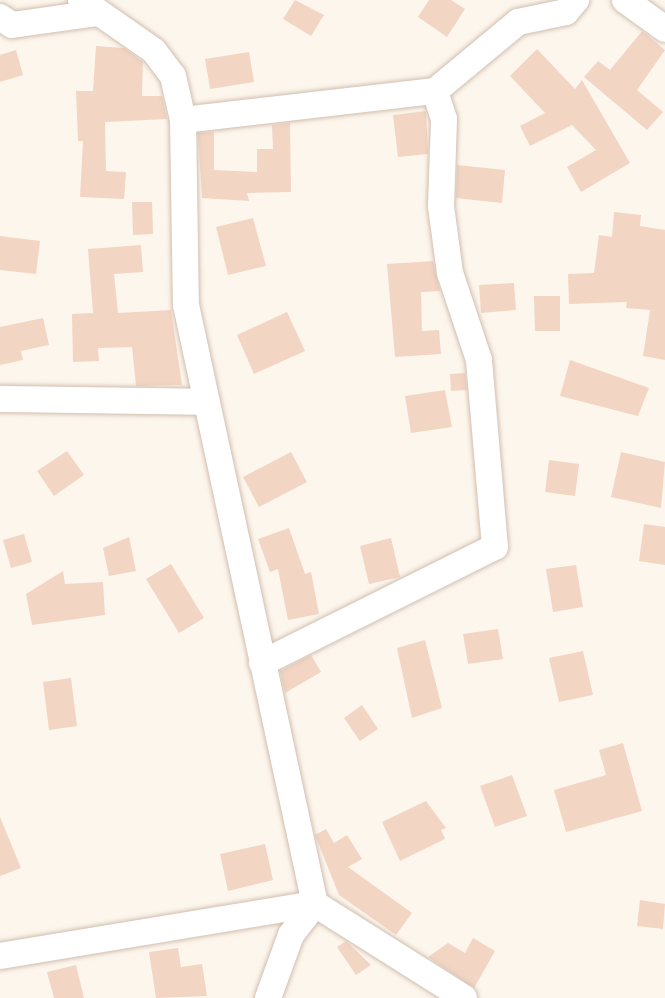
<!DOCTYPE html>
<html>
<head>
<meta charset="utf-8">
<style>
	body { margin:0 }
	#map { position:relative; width:665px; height:998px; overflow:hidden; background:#fdf6ec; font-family:"Asap Condensed",sans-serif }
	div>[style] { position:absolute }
	.building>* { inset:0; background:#f3d5c3 }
	.roads { filter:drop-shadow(0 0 2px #d1beb0) drop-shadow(0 0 2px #d1beb0) }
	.street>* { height:26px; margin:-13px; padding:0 13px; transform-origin:13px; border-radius:13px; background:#fff }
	span { translate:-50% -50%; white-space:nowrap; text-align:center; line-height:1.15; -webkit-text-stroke:4.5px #fffaf3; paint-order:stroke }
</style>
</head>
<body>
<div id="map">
	<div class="building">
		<i style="clip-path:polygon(295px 0,324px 15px,311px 36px,283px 19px)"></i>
		<i style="clip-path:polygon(429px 0,451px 0,465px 9px,447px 37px,418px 17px)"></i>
		<i style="clip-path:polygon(642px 31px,665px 50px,637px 90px,663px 112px,647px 130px,584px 77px,598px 61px,610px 70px)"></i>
		<i style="clip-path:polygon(96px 46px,124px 48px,143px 62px,142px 96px,162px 96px,167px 119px,105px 122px,106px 171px,126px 172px,124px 199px,80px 197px,83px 141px,78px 141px,76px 91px,93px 91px)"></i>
		<i style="clip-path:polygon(537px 49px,575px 89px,582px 80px,630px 163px,581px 192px,567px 167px,596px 150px,572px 125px,530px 146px,520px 126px,545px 113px,510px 76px)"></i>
		<i style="clip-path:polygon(16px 50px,23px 75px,0 82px,0 55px)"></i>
		<i style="clip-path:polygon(249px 52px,254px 82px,210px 89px,205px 59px)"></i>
		<i style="clip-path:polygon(426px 111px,428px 154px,398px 157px,393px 115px)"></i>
		<i style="clip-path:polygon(290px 123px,291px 192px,247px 193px,249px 201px,202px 198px,198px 133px,214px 132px,214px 170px,257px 172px,257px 149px,273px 149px,272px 125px)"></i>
		<i style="clip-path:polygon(457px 165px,505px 170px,502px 203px,456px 198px)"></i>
		<i style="clip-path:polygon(132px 202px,152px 202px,153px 234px,133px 235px)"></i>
		<i style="clip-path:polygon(614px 212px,641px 215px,640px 226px,665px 230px,665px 360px,643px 356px,650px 310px,626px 308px,627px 302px,569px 304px,568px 274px,594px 273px,599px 235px,612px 237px)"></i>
		<i style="clip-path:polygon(253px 218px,266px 266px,228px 275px,216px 227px)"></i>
		<i style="clip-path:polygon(0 236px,40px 241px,36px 274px,0 270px)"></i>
		<i style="clip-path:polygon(141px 245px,143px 272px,114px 274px,118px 313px,171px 310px,182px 385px,136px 386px,132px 347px,98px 348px,99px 361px,73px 362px,72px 314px,93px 313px,88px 249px)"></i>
		<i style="clip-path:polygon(433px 261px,440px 291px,421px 292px,422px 331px,439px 330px,441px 354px,395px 357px,387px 264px)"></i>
		<i style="clip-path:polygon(514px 283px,516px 310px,481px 313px,479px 285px)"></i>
		<i style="clip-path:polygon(534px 296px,560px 296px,560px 331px,535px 331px)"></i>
		<i style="clip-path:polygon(287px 312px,305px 351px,254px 374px,237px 335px)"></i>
		<i style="clip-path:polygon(43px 318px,49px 345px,21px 351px,23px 360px,0 365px,0 327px)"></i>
		<i style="clip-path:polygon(570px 360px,649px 388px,638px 416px,560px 396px)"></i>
		<i style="clip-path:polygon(465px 373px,467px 390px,451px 391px,450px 374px)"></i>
		<i style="clip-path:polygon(445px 390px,452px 427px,411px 433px,405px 396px)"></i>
		<i style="clip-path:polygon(67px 451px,84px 475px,54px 496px,37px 471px)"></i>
		<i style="clip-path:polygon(291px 452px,307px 482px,259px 507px,243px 477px)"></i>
		<i style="clip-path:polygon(621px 452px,665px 462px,661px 508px,611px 497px)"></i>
		<i style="clip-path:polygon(549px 460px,579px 464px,575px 496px,545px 492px)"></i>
		<i style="clip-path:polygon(644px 524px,665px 527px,665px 565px,639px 561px)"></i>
		<i style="clip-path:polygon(289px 528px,305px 574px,311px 572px,319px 614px,288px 620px,278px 569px,270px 572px,258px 539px)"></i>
		<i style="clip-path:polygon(24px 534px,32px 562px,11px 568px,3px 540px)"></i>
		<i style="clip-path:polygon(129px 537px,136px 571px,109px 576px,103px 548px)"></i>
		<i style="clip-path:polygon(391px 538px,400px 577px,369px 584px,360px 546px)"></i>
		<i style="clip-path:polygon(171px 564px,204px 618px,179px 633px,146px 579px)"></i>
		<i style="clip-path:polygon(576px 565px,583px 607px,553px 612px,546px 569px)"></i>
		<i style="clip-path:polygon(63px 571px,65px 584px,103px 582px,105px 615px,32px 625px,26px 594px)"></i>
		<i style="clip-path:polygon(498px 629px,503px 659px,468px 664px,463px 634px)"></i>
		<i style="clip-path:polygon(425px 640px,442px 708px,412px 718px,397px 648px)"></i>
		<i style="clip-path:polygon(583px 651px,593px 695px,559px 702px,549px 658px)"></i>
		<i style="clip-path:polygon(311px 655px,321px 672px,285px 693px,280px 671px)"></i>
		<i style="clip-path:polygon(71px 678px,77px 726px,49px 730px,43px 682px)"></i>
		<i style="clip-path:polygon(362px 705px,378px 729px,360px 741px,344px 718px)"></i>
		<i style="clip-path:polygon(623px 743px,642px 811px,566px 832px,554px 790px,606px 775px,599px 750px)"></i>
		<i style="clip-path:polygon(512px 775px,527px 816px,495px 827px,480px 786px)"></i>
		<i style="clip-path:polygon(426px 801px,446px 828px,441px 830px,445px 839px,400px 861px,382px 822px)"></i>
		<i style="clip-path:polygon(0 817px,21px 868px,0 876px)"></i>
		<i style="clip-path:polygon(326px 829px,334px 843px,347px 835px,362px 859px,348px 867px,412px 913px,396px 935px,339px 895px,315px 835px)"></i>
		<i style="clip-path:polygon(265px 844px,273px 880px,228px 891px,220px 854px)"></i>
		<i style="clip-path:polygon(640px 900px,665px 904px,663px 929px,637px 926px)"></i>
		<i style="clip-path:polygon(473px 938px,495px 951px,474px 988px,428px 957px,448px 943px,465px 953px)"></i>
		<i style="clip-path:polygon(346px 941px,371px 965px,356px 975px,337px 947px)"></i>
		<i style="clip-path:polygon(178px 948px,181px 967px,202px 964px,207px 996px,156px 998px,149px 952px)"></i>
		<i style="clip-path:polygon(76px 965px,84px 998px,54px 998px,47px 972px)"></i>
	</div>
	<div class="roads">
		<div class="street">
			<i style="left:81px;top:0;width:89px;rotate:34.9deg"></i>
			<i style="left:154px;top:51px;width:31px;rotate:53deg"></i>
			<i style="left:173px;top:76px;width:45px;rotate:77.2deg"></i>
			<i style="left:183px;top:120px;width:185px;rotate:89.1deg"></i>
			<i style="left:186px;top:305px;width:613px;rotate:77.85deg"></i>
			<i style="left:315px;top:904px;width:39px;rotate:128deg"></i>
			<i style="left:291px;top:935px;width:67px;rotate:110.1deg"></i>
			<i style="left:625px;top:0;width:49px;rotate:35.9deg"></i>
			<i style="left:0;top:17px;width:14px;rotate:34deg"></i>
			<i style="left:12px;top:25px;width:85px;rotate:-8.1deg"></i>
			<i style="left:183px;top:120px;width:254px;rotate:-6.6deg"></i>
			<i style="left:435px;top:91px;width:108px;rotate:-39.7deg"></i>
			<i style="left:518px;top:22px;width:49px;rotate:-11.8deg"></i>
			<i style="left:566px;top:12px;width:16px;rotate:-50deg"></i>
			<i style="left:0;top:399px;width:205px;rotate:0.8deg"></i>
			<i style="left:262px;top:663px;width:260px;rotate:-26.5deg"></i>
			<i style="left:495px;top:547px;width:188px;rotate:-94.9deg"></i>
			<i style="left:479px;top:360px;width:92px;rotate:-108.4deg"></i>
			<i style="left:450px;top:273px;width:68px;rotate:-97.7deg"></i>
			<i style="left:441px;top:206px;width:87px;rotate:-88deg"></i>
			<i style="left:444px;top:119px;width:29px;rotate:-108deg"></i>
			<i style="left:0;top:956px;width:319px;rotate:-9.4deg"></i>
			<i style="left:315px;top:904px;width:176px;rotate:32.2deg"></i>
		</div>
	</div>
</div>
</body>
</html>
